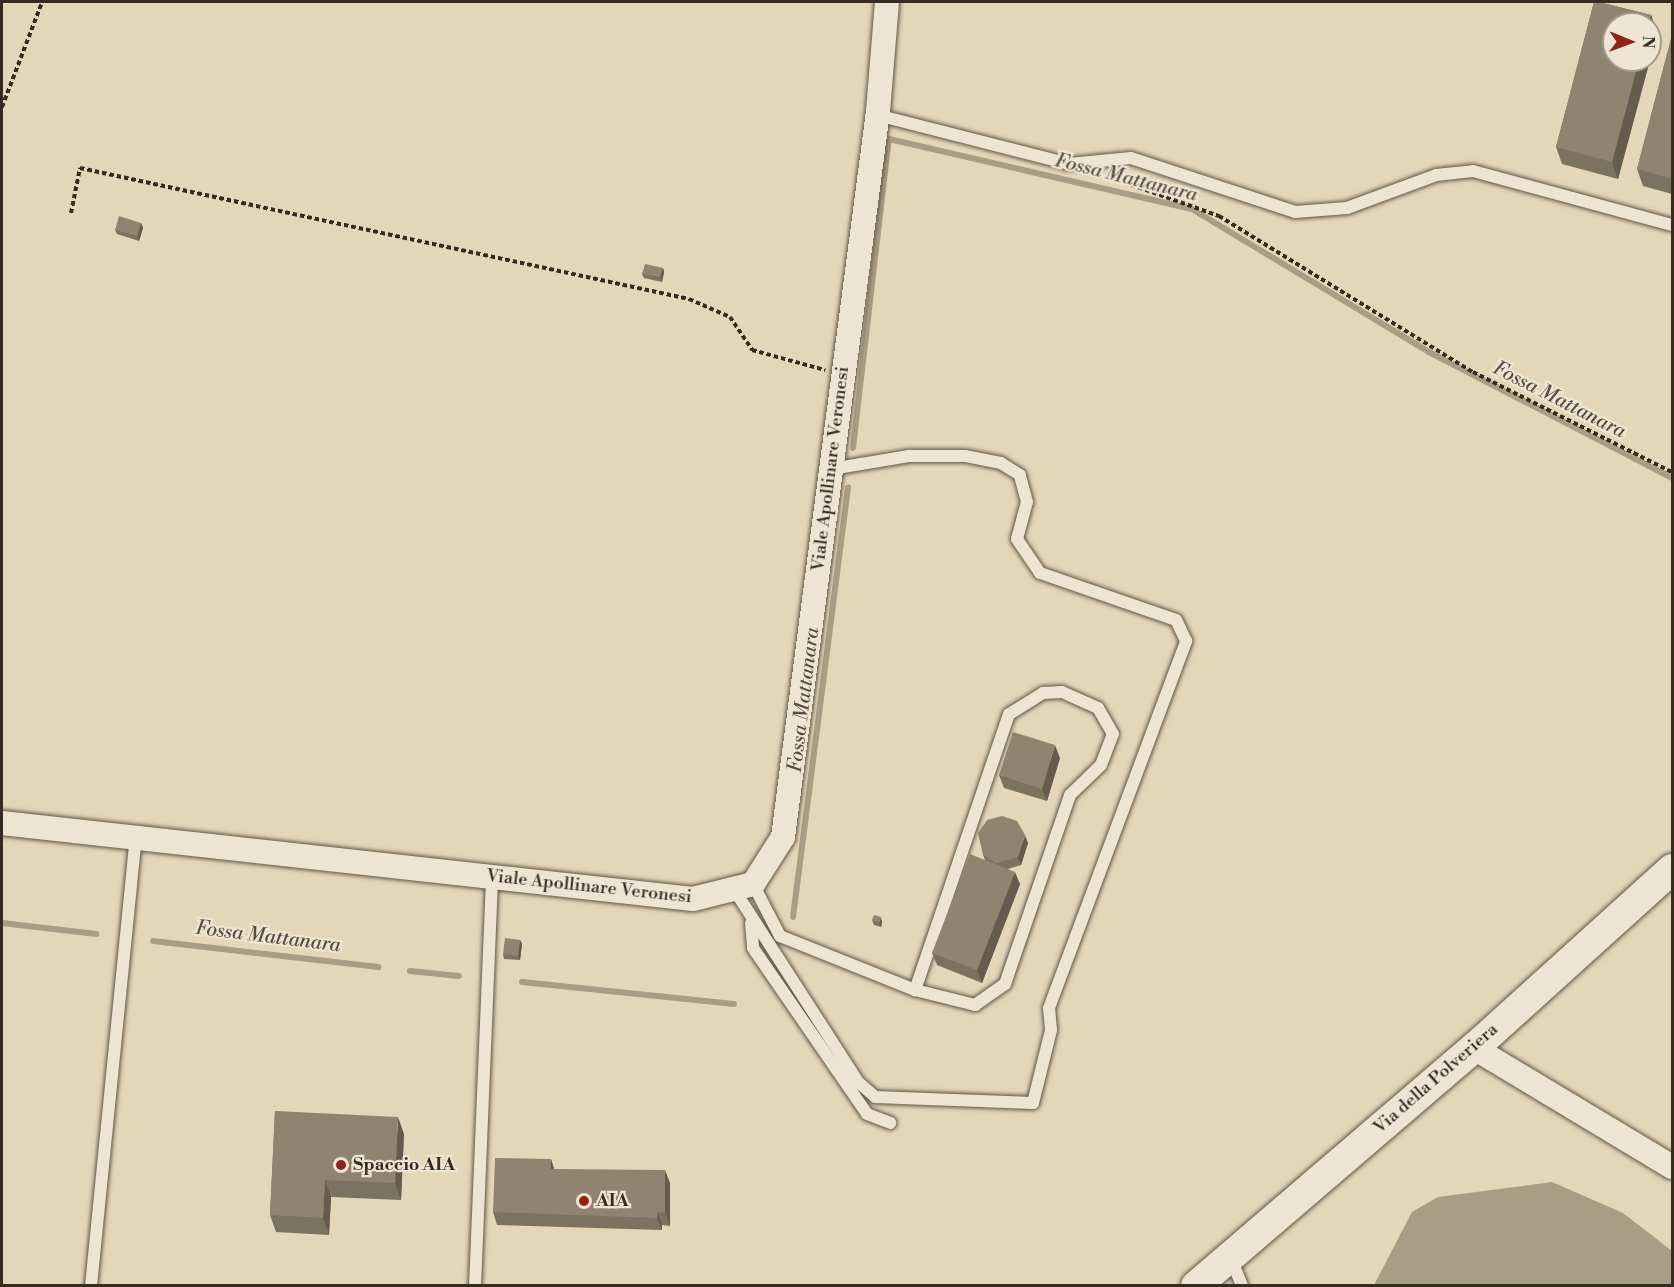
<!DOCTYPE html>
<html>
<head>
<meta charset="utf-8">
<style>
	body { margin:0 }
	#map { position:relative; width:1674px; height:1287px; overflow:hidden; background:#e4d7b9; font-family:"Libre Bodoni",serif }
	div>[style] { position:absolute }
	.water>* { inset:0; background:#a99d85 }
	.stream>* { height:6px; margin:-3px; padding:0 3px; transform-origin:3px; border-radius:3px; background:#a99d85 }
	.path>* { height:4px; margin-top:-2px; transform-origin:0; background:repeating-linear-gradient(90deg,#362b20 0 4.5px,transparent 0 7.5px) }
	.roads { filter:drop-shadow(0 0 2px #625646) drop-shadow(0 0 2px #625646) }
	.service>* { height:12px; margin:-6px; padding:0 6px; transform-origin:6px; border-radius:6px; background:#ede5d2 }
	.minor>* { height:24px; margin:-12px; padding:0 12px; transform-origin:12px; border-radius:12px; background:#ede5d2 }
	.tertiary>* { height:30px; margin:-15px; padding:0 15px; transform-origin:15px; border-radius:15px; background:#ede5d2 }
	.wall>* { inset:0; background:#7c7260 }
	.shaded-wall>* { inset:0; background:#655c4e }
	.building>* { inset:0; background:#908470 }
	.dots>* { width:16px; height:16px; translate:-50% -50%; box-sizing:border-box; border:3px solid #ede5d2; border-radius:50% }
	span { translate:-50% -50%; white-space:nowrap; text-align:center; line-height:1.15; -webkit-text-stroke:4.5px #ede5d2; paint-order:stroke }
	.street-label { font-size:18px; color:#362b20 }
	.poi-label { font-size:18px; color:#362b20; font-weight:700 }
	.left { translate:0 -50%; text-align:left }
	.water-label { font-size:20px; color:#584d3e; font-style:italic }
	.frame { position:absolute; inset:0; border:3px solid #362b20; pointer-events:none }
	.north { position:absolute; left:1602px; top:12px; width:60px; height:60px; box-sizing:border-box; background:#ede5d2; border:2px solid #a49b8b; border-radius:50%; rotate:91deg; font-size:16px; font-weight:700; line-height:24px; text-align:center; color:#362b20 }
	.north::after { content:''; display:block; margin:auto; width:21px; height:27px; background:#8f2418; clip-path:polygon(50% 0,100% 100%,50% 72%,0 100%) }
</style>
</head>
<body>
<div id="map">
	<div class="water">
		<i style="clip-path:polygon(1552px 1182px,1623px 1213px,1672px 1251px,1672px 1285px,1374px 1285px,1412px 1212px,1438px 1197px)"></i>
	</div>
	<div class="stream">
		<i style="left:853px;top:448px;width:311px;rotate:-83.4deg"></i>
		<i style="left:889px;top:139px;width:311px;rotate:13deg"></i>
		<i style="left:1192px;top:209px;width:277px;rotate:31.1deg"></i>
		<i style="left:1429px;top:352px;width:274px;rotate:27.4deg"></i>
		<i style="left:793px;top:917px;width:433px;rotate:-82.7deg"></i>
		<i style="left:2px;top:923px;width:95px;rotate:6.7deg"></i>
		<i style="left:153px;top:941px;width:227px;rotate:6.6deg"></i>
		<i style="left:410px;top:971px;width:49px;rotate:5.8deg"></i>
		<i style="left:522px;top:982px;width:213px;rotate:5.9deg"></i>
	</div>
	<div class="path">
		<i style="left:2px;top:107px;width:112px;rotate:-69.1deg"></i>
		<i style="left:1110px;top:177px;width:116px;rotate:19.7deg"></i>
		<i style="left:1219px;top:216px;width:298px;rotate:31.6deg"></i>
		<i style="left:1473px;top:372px;width:223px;rotate:26.7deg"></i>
		<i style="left:71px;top:213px;width:46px;rotate:-78.7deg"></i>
		<i style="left:80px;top:168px;width:623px;rotate:12.14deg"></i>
		<i style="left:689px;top:299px;width:45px;rotate:23.7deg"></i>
		<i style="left:730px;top:317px;width:40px;rotate:56deg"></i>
		<i style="left:752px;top:350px;width:76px;rotate:15.3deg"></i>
	</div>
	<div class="roads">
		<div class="service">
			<i style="left:877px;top:115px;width:198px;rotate:14.3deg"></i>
			<i style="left:1069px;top:164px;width:62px;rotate:-5.5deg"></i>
			<i style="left:1131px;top:158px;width:173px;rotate:18.2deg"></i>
			<i style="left:1295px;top:212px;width:52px;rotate:-4.4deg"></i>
			<i style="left:1347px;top:208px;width:95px;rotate:-20.3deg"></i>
			<i style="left:1436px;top:175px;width:37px;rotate:-6deg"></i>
			<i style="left:1473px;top:171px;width:206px;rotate:15.2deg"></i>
			<i style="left:753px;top:884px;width:59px;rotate:62.6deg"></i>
			<i style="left:780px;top:936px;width:145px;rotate:21.8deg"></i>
			<i style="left:915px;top:990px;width:62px;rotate:14deg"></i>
			<i style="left:975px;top:1005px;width:37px;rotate:-35deg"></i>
			<i style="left:1005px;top:984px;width:200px;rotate:-71deg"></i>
			<i style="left:1070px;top:795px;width:43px;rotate:-44.1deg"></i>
			<i style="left:1101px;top:765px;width:33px;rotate:-69deg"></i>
			<i style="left:1113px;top:734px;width:30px;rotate:-120deg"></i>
			<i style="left:1098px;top:708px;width:39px;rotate:-156deg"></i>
			<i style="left:1062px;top:692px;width:19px;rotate:177deg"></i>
			<i style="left:1043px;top:693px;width:40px;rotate:148deg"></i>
			<i style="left:1009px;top:714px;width:292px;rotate:108.8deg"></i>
			<i style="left:735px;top:891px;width:227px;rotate:57.2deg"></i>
			<i style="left:858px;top:1082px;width:23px;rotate:41deg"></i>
			<i style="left:875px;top:1097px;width:158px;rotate:2.2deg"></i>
			<i style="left:1033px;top:1103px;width:75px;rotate:-76.1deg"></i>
			<i style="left:1051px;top:1030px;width:22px;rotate:-95deg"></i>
			<i style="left:1049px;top:1008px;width:392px;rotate:-69.5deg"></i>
			<i style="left:1186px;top:641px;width:23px;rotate:-115deg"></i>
			<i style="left:1176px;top:620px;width:144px;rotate:-160.9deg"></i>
			<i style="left:1040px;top:573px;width:41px;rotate:-124.1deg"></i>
			<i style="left:1017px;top:539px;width:38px;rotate:-75deg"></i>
			<i style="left:1027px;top:502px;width:28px;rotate:-105deg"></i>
			<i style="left:1020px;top:475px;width:22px;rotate:-148deg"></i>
			<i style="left:1001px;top:463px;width:37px;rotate:-169deg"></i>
			<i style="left:965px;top:456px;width:56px;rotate:180deg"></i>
			<i style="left:909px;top:456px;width:79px;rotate:170.5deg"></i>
			<i style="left:751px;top:923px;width:25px;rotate:85deg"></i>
			<i style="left:753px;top:948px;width:201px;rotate:55.5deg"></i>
			<i style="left:867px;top:1114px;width:25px;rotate:21deg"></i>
			<i style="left:1230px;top:1256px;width:32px;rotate:68deg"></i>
			<i style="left:91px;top:1286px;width:451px;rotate:-84.3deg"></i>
			<i style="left:475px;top:1286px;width:409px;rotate:-87.6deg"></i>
		</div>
		<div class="minor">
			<i style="left:2px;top:823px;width:695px;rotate:6.28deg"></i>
			<i style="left:693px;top:899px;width:62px;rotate:-14deg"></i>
			<i style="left:753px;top:884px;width:56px;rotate:-57.4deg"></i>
			<i style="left:783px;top:837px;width:732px;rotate:-82.54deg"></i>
			<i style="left:878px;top:111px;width:109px;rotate:-85.3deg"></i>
			<i style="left:1474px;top:1048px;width:231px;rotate:31deg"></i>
		</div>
		<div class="tertiary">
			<i style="left:1196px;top:1286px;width:366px;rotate:-40.6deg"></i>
			<i style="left:1474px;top:1048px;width:267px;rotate:-42.1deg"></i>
		</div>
	</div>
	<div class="wall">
		<i style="clip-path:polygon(1594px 2px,1599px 2px,1651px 15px,1657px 32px,1650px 58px,1650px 24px,1614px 24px,1614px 60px,1650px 60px,1618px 179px,1562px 164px,1556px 147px)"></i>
		<i style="clip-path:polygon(1672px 35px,1672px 194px,1643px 186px,1637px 169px)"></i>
		<i style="clip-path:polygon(141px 223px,143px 228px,139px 241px,117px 234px,115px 230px)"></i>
		<i style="clip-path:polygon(663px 268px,664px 272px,662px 282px,644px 278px,642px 274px)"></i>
		<i style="clip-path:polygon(1060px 758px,1047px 801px,1004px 788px,999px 775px)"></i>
		<i style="clip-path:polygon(1028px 843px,1021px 865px,1008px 869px,1020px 884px,982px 983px,937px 965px,932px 953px,985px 860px,983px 855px)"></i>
		<i style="clip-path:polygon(872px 920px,882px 922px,881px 927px,874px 925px)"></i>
		<i style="clip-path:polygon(520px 940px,522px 944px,520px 960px,504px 959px,503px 954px)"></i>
		<i style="clip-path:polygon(275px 1111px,404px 1134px,401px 1200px,331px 1197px,329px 1235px,276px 1232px,270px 1215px)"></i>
		<i style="clip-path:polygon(551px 1159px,554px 1169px,670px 1183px,670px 1226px,662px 1225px,662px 1230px,497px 1225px,493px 1212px)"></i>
	</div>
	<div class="shaded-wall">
		<i style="clip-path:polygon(1651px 15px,1657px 32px,1650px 58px,1650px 24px,1648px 24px)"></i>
		<i style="clip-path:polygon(1639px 60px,1650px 60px,1618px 179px,1612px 162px)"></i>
		<i style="clip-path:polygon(141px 223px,143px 228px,139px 241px,137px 236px)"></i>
		<i style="clip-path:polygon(663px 268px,664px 272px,662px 282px,660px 277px)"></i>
		<i style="clip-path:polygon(1055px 745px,1060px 758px,1047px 801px,1042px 789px)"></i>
		<i style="clip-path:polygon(1025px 835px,1028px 843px,1021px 865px,1018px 857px)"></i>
		<i style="clip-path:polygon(1015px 872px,1020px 884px,982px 983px,977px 970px)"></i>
		<i style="clip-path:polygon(881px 917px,882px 922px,881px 927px,879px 923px)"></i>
		<i style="clip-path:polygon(520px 940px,522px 944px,520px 960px,518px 956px)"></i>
		<i style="clip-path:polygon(398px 1117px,404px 1134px,401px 1200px,395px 1183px)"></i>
		<i style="clip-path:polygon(551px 1159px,555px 1172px,551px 1169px)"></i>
		<i style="clip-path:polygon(665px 1170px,670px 1183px,670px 1226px,665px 1213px)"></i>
		<i style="clip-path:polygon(325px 1180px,331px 1197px,329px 1235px,323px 1218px)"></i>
		<i style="clip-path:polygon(658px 1212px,662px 1225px,662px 1230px,657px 1218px)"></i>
	</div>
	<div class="building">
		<i style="clip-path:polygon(1594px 2px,1599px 2px,1651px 15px,1648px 24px,1614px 24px,1614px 60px,1639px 60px,1612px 162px,1556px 147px)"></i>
		<i style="clip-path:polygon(1672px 35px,1672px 179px,1637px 169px)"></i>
		<i style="clip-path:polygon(119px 216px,141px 223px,137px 236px,115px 230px)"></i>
		<i style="clip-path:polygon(645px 264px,663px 268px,660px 277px,642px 274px)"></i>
		<i style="clip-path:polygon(1013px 732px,1055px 745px,1042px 789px,999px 775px)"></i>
		<i style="clip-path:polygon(1002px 816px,1017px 821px,1025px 835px,1018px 857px,996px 863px,983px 855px,978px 833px,987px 820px)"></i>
		<i style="clip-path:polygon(970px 854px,1015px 872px,977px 970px,932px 953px)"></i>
		<i style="clip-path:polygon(874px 915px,881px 917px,879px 923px,872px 920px)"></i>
		<i style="clip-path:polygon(505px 938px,520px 940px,518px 956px,503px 954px)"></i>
		<i style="clip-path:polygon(275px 1111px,398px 1117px,395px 1183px,325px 1180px,323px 1218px,270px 1215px)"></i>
		<i style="clip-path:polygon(495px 1158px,551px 1159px,551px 1169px,665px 1170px,665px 1213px,658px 1212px,657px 1218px,493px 1212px)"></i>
	</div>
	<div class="dots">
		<i style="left:341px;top:1165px;background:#8f2418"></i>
		<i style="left:584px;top:1201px;background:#8f2418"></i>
	</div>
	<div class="street-label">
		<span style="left:831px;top:469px;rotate:-83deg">Viale Apollinare Veronesi</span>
		<span style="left:589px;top:887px;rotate:6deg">Viale Apollinare Veronesi</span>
		<span style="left:1436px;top:1079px;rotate:-41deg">Via della Polveriera</span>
	</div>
	<div class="poi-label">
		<span class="left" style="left:353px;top:1165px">Spaccio AIA</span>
		<span class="left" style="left:596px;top:1201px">AIA</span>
	</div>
	<div class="water-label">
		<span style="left:1126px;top:178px;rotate:14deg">Fossa Mattanara</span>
		<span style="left:1559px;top:400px;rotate:27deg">Fossa Mattanara</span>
		<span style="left:804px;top:700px;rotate:-83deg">Fossa Mattanara</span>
		<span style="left:268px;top:937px;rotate:7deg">Fossa Mattanara</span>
	</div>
	<div class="frame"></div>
	<div class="north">N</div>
</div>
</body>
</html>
